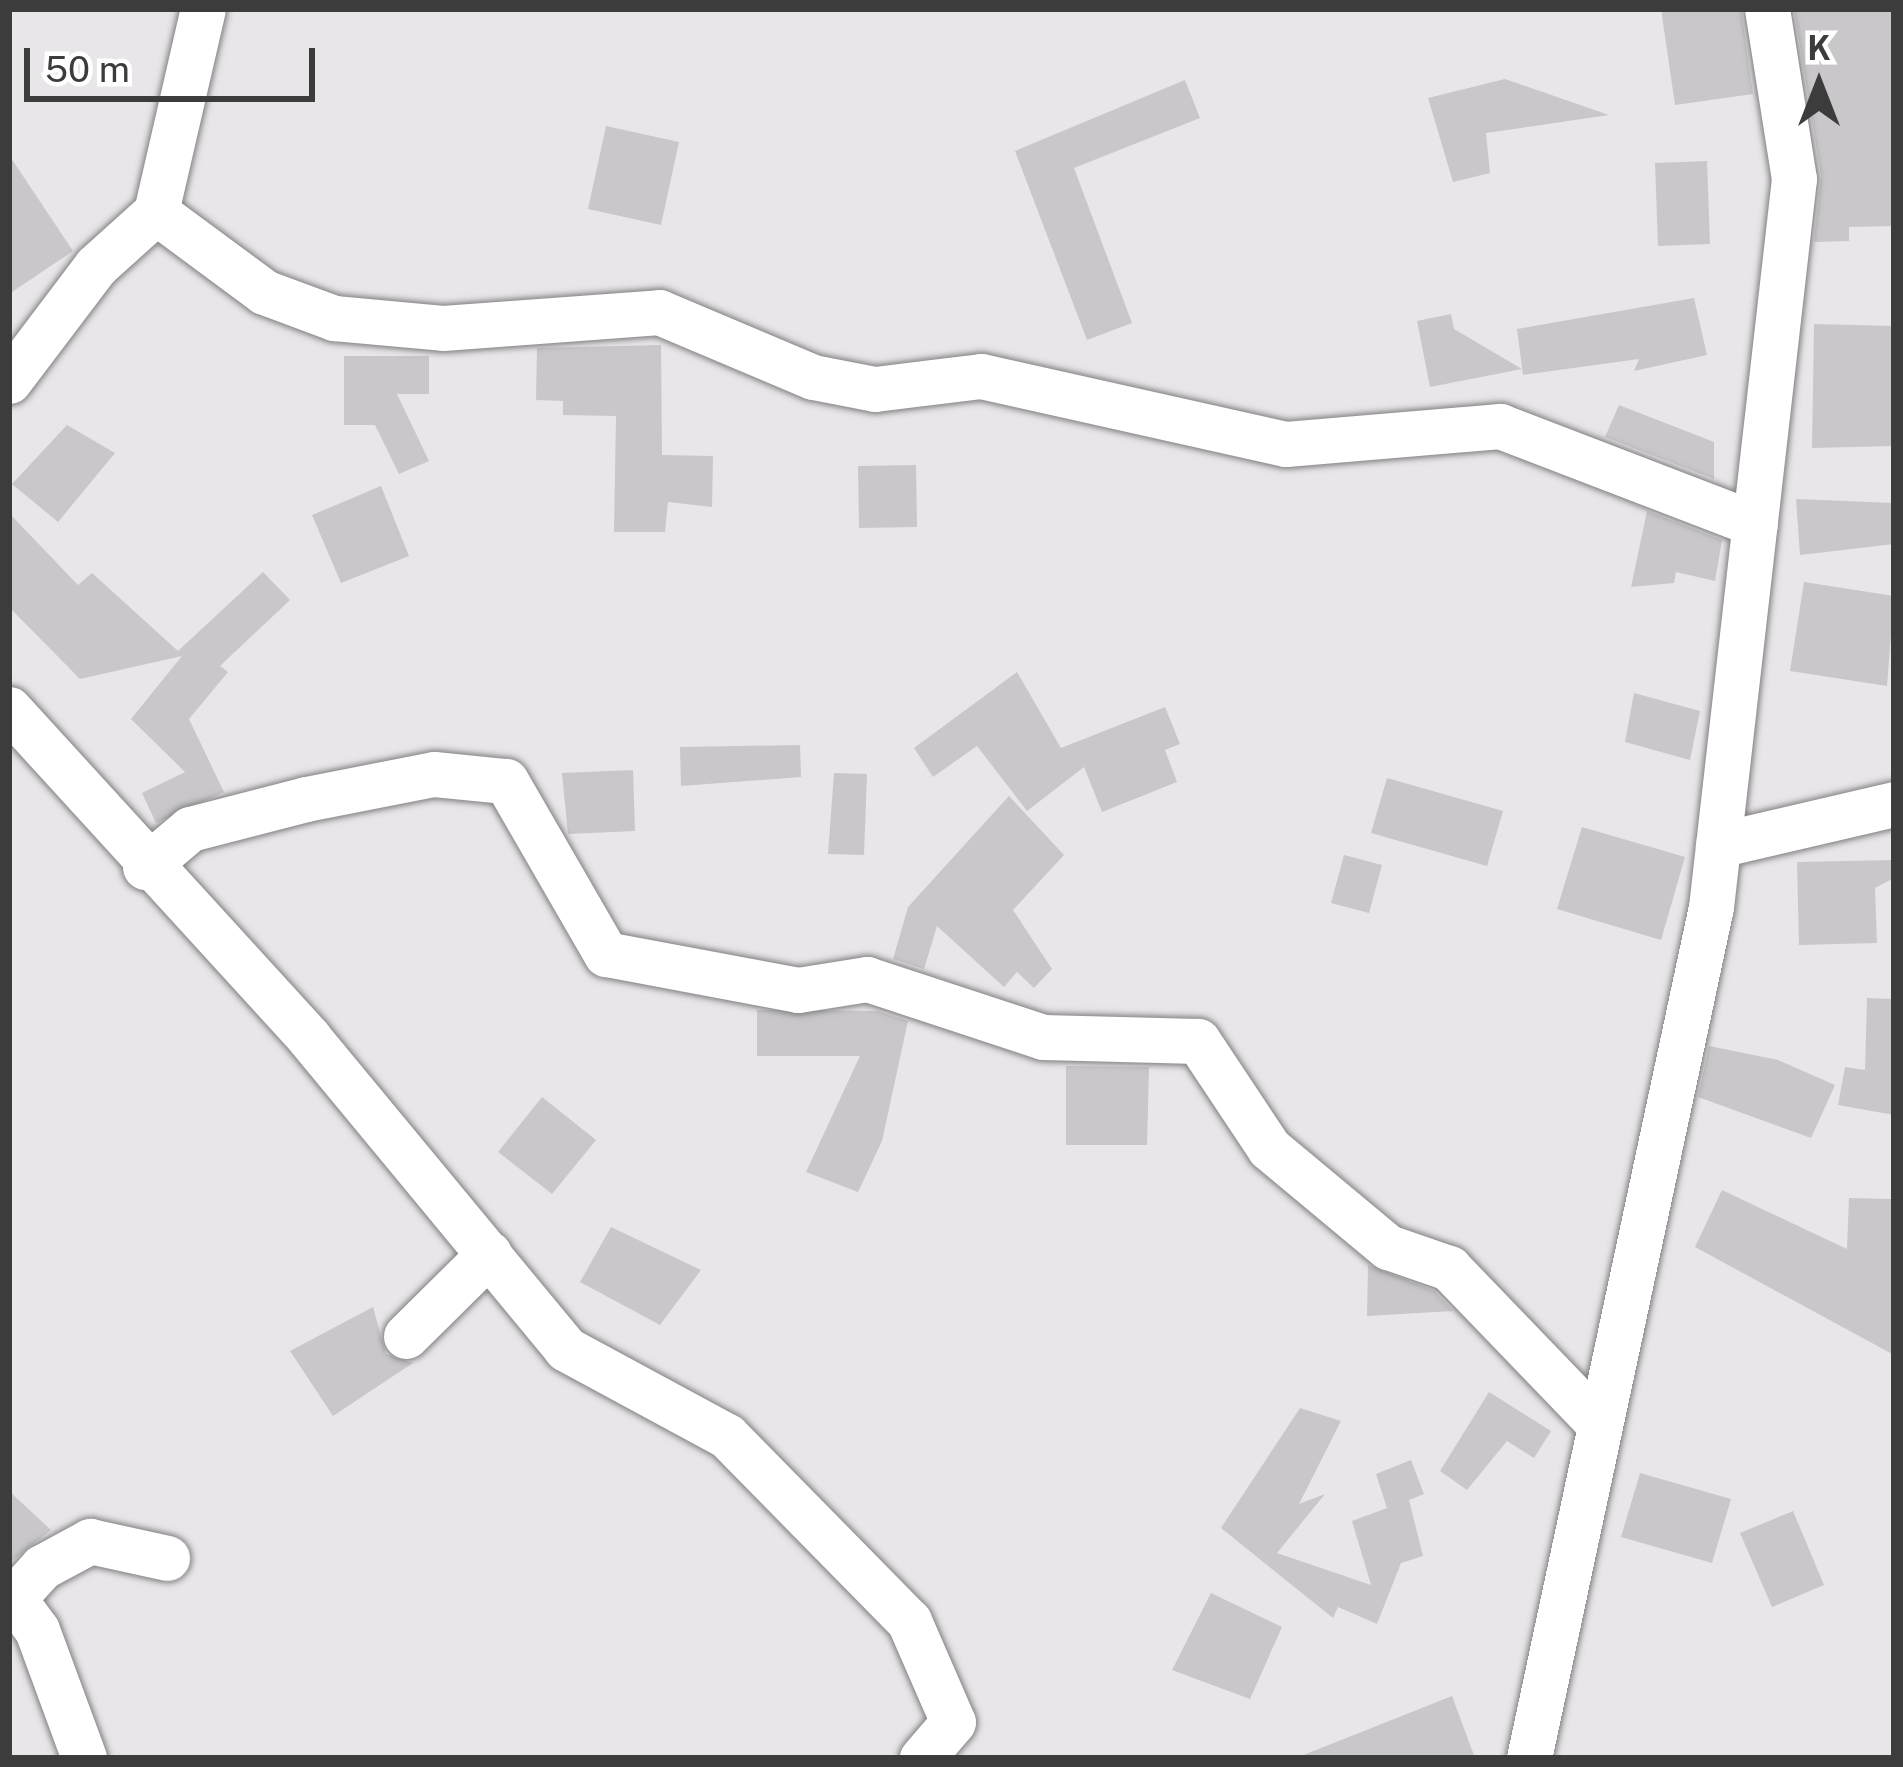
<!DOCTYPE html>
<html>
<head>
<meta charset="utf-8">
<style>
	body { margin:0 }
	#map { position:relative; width:1903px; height:1767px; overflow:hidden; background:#e9e6e9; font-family:"Public Sans",sans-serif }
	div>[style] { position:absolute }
	.building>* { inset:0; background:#c9c7ca }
	.roads { filter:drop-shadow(0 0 3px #828082) drop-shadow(0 0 3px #828082) }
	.street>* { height:45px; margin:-22.5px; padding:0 22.5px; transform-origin:22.5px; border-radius:22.5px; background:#fff }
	span { translate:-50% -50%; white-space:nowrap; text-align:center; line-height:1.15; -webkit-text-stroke:9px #fff; paint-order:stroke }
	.frame { position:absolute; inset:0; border:12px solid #3d3c3d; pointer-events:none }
	.north { position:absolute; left:1759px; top:24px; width:120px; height:120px; -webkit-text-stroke:9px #fff; paint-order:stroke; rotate:0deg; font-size:33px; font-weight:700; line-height:48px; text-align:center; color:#3d3c3d }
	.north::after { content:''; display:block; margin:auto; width:42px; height:54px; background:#3d3c3d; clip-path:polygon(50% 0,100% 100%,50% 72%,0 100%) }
	.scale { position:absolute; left:24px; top:48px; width:291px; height:54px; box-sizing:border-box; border:6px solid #3d3c3d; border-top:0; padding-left:15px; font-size:36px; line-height:42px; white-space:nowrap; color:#3d3c3d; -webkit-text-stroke:9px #fff; paint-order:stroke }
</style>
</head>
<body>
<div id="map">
	<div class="building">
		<i style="clip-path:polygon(1661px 9px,1741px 9px,1753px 94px,1675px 105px)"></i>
		<i style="clip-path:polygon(1794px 9px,1894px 9px,1894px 226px,1849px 227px,1849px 241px,1814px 242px,1821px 175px)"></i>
		<i style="clip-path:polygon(1505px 79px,1609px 115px,1486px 133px,1490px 173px,1453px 182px,1428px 98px)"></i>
		<i style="clip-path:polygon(1185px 80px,1200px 118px,1074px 168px,1132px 323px,1087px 340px,1015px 151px)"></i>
		<i style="clip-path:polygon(606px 126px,679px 142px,661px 225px,588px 209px)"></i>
		<i style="clip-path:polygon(9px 155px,73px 251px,9px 294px)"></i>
		<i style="clip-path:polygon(1707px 161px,1710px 244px,1658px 246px,1655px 163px)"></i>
		<i style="clip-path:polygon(1694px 298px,1707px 355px,1634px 371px,1639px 359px,1523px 375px,1517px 329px)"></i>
		<i style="clip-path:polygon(1451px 314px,1454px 329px,1522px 369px,1430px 387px,1417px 321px)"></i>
		<i style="clip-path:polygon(1814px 324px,1894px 326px,1894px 446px,1812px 448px)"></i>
		<i style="clip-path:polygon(661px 345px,662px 455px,713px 456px,712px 507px,668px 502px,665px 532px,614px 532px,616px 416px,563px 415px,563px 401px,536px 400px,537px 348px)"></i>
		<i style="clip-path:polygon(344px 356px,429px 356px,429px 394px,397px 394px,429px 461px,399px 474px,375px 425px,344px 425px)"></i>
		<i style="clip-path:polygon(1619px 405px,1714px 442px,1714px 479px,1605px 437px)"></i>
		<i style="clip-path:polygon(67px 425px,115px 453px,58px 522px,12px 484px)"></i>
		<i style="clip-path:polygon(916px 465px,917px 527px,859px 528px,858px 466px)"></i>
		<i style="clip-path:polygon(381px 486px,409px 556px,341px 583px,312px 515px)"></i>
		<i style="clip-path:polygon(1796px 499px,1894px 503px,1894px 544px,1800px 555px)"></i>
		<i style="clip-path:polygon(1647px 511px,1722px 540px,1715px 581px,1676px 572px,1674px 583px,1631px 587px)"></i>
		<i style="clip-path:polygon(9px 513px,78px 585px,92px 573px,178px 651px,263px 572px,290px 600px,220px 666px,228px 672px,189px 719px,224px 792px,156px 823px,142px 793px,185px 772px,131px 719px,182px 656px,80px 679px,9px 607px)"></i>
		<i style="clip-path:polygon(1804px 582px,1894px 596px,1887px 686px,1790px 671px)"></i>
		<i style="clip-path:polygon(1017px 672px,1061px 748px,1165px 707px,1180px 744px,1165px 750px,1177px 782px,1102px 812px,1084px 767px,1027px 811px,977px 746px,933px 777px,914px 748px)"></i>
		<i style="clip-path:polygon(1634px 693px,1700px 711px,1690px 760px,1625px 742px)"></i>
		<i style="clip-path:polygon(800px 745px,801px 777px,681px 786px,680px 747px)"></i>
		<i style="clip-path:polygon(633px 770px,635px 831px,568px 834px,562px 773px)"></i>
		<i style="clip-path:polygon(834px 773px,867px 774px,864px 855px,828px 854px)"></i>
		<i style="clip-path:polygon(1387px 778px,1503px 811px,1487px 866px,1371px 833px)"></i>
		<i style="clip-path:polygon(1009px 796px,1064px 855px,1013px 910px,1052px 969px,1034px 988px,1017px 972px,1004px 987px,937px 926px,924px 969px,893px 959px,908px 907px)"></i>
		<i style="clip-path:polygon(1582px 827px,1685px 857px,1661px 940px,1557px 909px)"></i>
		<i style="clip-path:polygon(1344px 855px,1382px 865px,1369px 913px,1331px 903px)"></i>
		<i style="clip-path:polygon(1894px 860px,1894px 878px,1875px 888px,1877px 943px,1799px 945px,1797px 862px)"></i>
		<i style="clip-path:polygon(1867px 998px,1894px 999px,1894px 1115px,1838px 1105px,1845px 1067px,1865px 1070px)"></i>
		<i style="clip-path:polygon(757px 1010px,877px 1011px,908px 1021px,882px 1141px,858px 1192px,806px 1172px,860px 1056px,757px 1056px)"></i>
		<i style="clip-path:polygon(1709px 1046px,1778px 1060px,1835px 1085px,1811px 1138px,1698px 1097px)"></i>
		<i style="clip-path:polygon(1066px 1066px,1149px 1067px,1147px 1145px,1066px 1145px)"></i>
		<i style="clip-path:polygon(542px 1097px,596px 1140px,552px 1194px,498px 1152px)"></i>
		<i style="clip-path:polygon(1722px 1190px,1847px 1249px,1849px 1198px,1891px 1199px,1894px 1355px,1695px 1247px)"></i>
		<i style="clip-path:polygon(611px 1227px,701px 1270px,660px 1325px,580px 1282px)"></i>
		<i style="clip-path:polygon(1368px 1265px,1434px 1291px,1453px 1311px,1367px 1316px)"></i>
		<i style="clip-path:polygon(373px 1307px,386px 1354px,413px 1363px,333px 1416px,290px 1351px)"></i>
		<i style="clip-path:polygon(1489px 1392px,1551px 1431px,1534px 1458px,1507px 1441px,1467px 1490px,1440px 1471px)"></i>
		<i style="clip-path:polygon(1300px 1408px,1341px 1421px,1299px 1504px,1325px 1494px,1277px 1553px,1371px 1585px,1352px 1521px,1387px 1508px,1376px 1474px,1411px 1460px,1424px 1494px,1409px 1500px,1423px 1556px,1401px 1563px,1377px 1624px,1338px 1607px,1333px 1618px,1221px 1528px)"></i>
		<i style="clip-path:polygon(1640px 1473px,1731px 1499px,1712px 1563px,1621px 1537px)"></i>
		<i style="clip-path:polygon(9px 1491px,51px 1530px,9px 1563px)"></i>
		<i style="clip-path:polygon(1793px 1511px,1824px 1585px,1772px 1607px,1740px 1533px)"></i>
		<i style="clip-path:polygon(1211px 1593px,1282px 1627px,1250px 1699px,1172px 1670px)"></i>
		<i style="clip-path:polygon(1452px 1696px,1475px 1758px,1301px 1758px,1301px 1756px)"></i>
	</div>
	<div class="roads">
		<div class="street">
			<i style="left:156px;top:212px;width:134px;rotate:36.5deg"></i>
			<i style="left:264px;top:292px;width:75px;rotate:20.4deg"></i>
			<i style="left:334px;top:318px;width:109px;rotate:5.2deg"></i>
			<i style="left:443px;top:328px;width:217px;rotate:-4.2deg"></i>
			<i style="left:659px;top:312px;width:167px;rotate:22.9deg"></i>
			<i style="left:813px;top:377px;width:63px;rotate:11deg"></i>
			<i style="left:875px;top:389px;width:107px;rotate:-7deg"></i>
			<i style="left:981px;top:376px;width:312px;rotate:12.6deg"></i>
			<i style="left:1286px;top:444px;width:215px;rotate:-4.8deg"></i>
			<i style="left:1500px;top:426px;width:273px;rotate:21deg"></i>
			<i style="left:9px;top:381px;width:144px;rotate:-52.9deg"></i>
			<i style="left:96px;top:266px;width:81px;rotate:-42deg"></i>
			<i style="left:156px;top:212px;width:208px;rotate:-77deg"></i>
			<i style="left:9px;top:709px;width:445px;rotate:47.6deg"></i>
			<i style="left:309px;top:1038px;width:403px;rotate:50.4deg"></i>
			<i style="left:566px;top:1349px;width:183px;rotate:28.4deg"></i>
			<i style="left:727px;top:1436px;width:260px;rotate:45.5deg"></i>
			<i style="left:909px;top:1621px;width:110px;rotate:66.5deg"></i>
			<i style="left:953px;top:1722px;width:48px;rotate:130.7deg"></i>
			<i style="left:1718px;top:845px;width:181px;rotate:-13.1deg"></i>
			<i style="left:145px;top:867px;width:59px;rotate:-40.2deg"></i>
			<i style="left:190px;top:829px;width:120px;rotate:-14.5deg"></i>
			<i style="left:306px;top:799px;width:130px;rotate:-11.1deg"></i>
			<i style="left:434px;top:774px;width:72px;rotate:5.6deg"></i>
			<i style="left:506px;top:781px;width:200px;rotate:60deg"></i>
			<i style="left:606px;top:954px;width:195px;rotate:10.6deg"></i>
			<i style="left:798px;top:990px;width:70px;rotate:-9.1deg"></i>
			<i style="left:867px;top:979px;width:185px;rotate:18.2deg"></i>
			<i style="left:1043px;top:1037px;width:155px;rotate:1.5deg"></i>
			<i style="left:1198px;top:1041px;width:128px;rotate:56.4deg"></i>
			<i style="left:1269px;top:1148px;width:155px;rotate:39.8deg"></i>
			<i style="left:1388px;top:1247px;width:65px;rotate:19deg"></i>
			<i style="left:1449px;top:1268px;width:215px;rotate:46.1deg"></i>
			<i style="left:406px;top:1336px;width:117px;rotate:-44.7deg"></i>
			<i style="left:9px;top:1592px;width:47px;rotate:53.6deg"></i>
			<i style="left:37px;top:1630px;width:136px;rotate:69.8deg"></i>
			<i style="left:13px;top:1599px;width:43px;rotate:-47.8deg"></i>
			<i style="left:42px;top:1567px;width:55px;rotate:-28.4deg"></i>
			<i style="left:90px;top:1541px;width:79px;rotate:12.4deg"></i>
			<i style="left:1529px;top:1758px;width:870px;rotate:-77.93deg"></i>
			<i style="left:1711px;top:907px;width:733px;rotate:-83.5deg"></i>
			<i style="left:1794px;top:179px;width:172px;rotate:-99deg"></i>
		</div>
	</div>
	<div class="frame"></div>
	<div class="north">K</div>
	<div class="scale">50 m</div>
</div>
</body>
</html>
